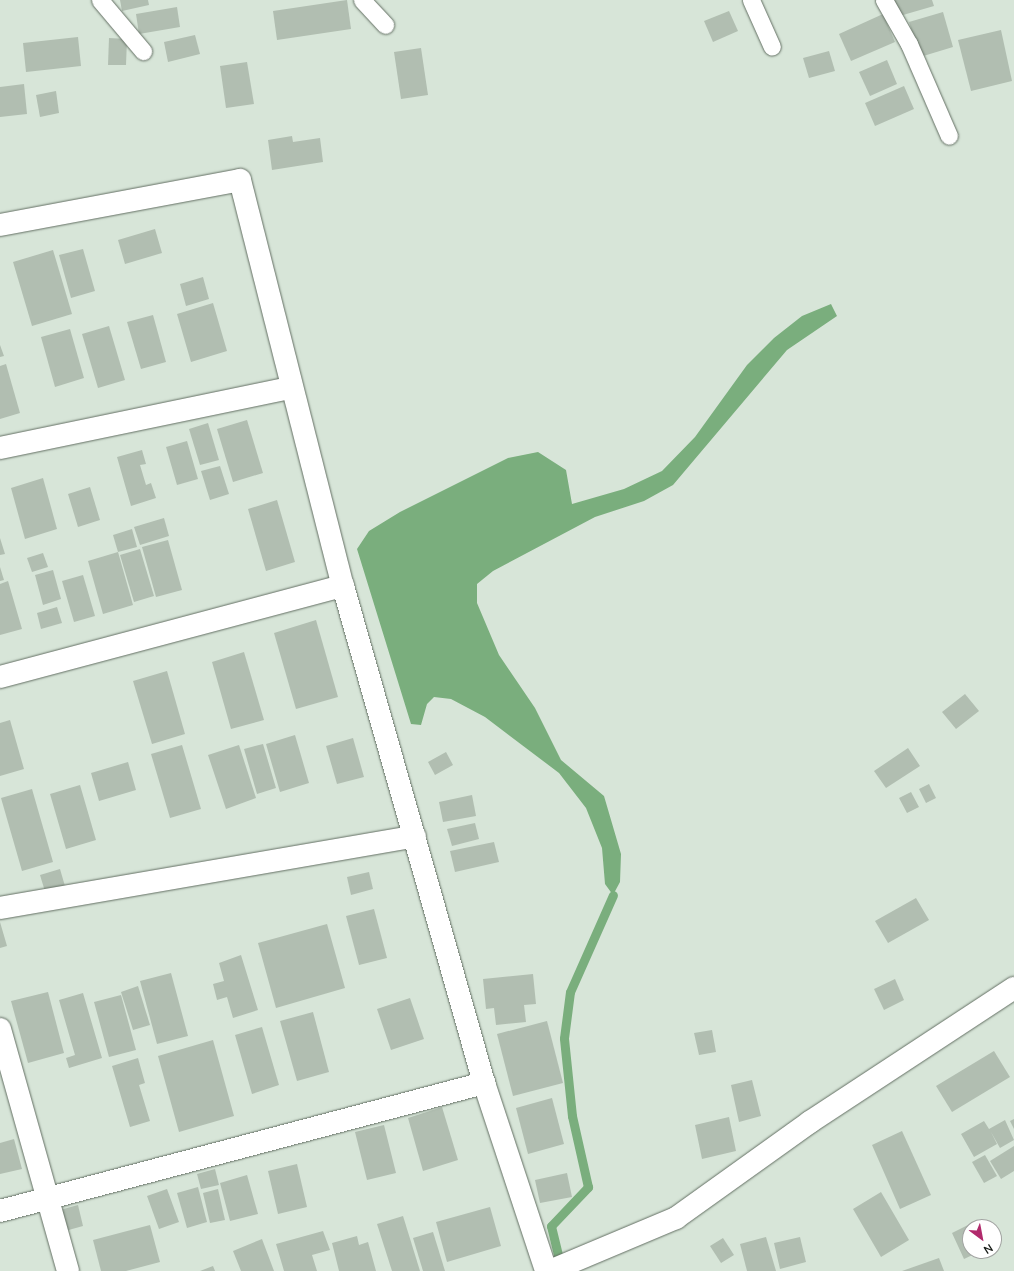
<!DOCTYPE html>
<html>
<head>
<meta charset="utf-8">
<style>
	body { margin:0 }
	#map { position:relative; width:1014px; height:1271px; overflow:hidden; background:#d7e5d8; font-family:"Nunito Sans",sans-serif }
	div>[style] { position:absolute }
	.water>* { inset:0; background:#7aae7d }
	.stream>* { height:9px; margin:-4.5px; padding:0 4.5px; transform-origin:4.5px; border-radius:4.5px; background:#7aae7d }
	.building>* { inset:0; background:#b1beb1 }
	.roads { filter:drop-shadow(0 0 1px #636f63) drop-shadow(0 0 1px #636f63) }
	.service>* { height:17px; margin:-8.5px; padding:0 8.5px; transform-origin:8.5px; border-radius:8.5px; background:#fff }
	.minor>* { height:22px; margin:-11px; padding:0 11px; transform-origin:11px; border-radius:11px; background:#fff }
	span { translate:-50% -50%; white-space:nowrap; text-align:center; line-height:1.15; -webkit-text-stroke:3px #fff; paint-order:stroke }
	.north { position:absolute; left:962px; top:1219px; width:40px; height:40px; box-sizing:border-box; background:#fff; border:1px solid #a1a3a1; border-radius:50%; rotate:148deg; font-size:11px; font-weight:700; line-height:16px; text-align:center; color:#141914 }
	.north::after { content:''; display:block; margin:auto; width:14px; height:18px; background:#b12a6c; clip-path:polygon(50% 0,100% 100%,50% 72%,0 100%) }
</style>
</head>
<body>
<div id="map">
	<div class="water">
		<i style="clip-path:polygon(831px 304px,837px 316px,787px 350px,673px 485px,644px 501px,595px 517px,493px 571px,477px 584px,477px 603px,499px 655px,535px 708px,561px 760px,604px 796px,621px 854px,620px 882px,613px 895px,605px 884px,602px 848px,586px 808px,559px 773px,485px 717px,451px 699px,434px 697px,427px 704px,421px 725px,411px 724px,357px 549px,369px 531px,400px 512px,508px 458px,538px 452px,566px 470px,572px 504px,624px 489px,662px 471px,695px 437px,747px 365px,774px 338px,802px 316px)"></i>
	</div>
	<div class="stream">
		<i style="left:561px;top:1267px;width:42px;rotate:-103.7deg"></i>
		<i style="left:551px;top:1226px;width:54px;rotate:-46.5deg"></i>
		<i style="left:588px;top:1187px;width:73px;rotate:-102.7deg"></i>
		<i style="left:572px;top:1116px;width:78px;rotate:-95.9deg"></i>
		<i style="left:564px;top:1038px;width:46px;rotate:-82.6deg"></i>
		<i style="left:570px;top:992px;width:106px;rotate:-66.1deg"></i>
	</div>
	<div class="building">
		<i style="clip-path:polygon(120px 0,148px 0,149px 5px,122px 11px)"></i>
		<i style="clip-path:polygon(347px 0,351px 29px,277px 40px,273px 11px)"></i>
		<i style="clip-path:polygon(891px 0,932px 0,934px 6px,896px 17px)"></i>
		<i style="clip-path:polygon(177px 7px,180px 27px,139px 34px,136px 14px)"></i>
		<i style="clip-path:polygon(729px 11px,738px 31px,713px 42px,704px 21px)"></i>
		<i style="clip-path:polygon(943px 12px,953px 47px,920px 57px,909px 22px)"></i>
		<i style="clip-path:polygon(883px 14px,895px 42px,851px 61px,839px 34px)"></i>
		<i style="clip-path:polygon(1001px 30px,1012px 81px,971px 91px,958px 40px)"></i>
		<i style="clip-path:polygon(195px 35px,200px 54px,168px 62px,164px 42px)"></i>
		<i style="clip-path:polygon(78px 37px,81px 66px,26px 72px,23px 43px)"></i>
		<i style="clip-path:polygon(109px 38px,127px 39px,126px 65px,108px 65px)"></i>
		<i style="clip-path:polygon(421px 48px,428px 95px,401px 99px,394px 52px)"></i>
		<i style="clip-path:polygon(829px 51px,835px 71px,809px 78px,803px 58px)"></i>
		<i style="clip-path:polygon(887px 60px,897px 84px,870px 96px,859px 72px)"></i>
		<i style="clip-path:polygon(247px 62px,254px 104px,226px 108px,220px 66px)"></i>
		<i style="clip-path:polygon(24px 84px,27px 114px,0 117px,0 87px)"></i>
		<i style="clip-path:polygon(904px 86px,914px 109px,875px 126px,865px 103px)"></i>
		<i style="clip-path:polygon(56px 91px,59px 113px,40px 117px,36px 95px)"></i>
		<i style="clip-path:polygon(292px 136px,293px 142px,320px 138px,323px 162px,272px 170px,268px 140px)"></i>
		<i style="clip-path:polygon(155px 229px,162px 253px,125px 264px,118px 240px)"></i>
		<i style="clip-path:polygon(83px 249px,95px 291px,71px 298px,59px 255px)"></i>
		<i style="clip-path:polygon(53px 250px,72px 314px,32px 326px,13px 262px)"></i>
		<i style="clip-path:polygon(203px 277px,209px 299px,186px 306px,180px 284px)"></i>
		<i style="clip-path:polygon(213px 303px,227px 351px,191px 362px,177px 314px)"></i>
		<i style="clip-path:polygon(153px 315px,166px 362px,141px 369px,127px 322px)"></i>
		<i style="clip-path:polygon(109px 326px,125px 380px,98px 388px,82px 334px)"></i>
		<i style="clip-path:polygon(70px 329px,84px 378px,55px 387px,41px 337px)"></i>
		<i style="clip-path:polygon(0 345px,4px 356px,0 357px)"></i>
		<i style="clip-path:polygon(6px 364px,20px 413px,0 419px,0 366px)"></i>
		<i style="clip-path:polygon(247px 420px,263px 473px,233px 482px,217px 429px)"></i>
		<i style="clip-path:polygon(208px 423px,219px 460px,200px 465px,189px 429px)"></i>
		<i style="clip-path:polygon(187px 441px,198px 479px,177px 485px,166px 447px)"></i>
		<i style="clip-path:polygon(142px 450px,146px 464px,140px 465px,146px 485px,151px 483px,156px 498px,131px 506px,117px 457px)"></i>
		<i style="clip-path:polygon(220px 466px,229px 494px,210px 500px,201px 471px)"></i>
		<i style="clip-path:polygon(43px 478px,57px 529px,25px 539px,11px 488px)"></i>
		<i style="clip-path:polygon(90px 487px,100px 520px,78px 527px,68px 494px)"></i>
		<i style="clip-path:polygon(277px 500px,295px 562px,266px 571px,248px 509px)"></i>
		<i style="clip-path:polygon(164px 518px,169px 536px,140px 545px,134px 527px)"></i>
		<i style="clip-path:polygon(132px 529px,137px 547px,118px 552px,113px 535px)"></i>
		<i style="clip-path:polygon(0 538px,5px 554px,0 555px)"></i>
		<i style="clip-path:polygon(168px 540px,182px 590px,156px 597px,142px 547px)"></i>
		<i style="clip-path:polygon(140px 549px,154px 596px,134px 602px,120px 555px)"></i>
		<i style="clip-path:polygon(118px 552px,133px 605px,103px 614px,88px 561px)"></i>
		<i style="clip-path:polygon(43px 553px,48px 567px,32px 572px,27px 558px)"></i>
		<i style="clip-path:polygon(0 567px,4px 580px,0 581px)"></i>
		<i style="clip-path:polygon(53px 570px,61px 599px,43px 605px,35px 575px)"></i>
		<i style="clip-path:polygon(83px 575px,95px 616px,74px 622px,62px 581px)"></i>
		<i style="clip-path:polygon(8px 581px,22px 629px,0 635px,0 584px)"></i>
		<i style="clip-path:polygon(57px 607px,62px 623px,41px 629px,37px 613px)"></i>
		<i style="clip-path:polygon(316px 620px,338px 697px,296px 709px,274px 633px)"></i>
		<i style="clip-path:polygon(244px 652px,264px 720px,231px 729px,212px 662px)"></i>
		<i style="clip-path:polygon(167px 671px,185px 734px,152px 744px,133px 681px)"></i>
		<i style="clip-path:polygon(965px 694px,979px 711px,956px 729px,942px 712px)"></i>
		<i style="clip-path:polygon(10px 720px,24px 769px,0 776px,0 723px)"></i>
		<i style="clip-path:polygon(295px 735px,309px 783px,280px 792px,266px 744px)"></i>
		<i style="clip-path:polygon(353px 738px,364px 777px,337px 784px,326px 746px)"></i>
		<i style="clip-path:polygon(263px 744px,276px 788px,257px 794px,244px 749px)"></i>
		<i style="clip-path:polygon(182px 745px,201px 809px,170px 818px,151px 754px)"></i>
		<i style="clip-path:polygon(239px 745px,256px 798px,226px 809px,208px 755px)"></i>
		<i style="clip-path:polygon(908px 748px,920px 766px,886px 788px,874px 771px)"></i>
		<i style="clip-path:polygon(446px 752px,453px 765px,435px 775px,428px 762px)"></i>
		<i style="clip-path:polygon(128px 762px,136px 790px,99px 801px,91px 773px)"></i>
		<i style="clip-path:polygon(929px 784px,936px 798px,926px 803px,919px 789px)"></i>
		<i style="clip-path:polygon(80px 785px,96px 840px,66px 849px,50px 794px)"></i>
		<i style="clip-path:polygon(32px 789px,53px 862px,22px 871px,1px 798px)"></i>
		<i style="clip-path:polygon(911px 792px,919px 807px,907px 813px,899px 798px)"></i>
		<i style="clip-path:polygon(472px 795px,476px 816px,443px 822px,439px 802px)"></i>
		<i style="clip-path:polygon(475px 823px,479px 839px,452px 846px,447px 829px)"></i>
		<i style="clip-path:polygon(494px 842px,499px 862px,455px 872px,450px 851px)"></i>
		<i style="clip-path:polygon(60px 869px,67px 893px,47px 898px,40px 875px)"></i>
		<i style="clip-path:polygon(369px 872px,373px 889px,351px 895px,347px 877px)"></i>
		<i style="clip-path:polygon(916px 898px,929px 920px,888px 943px,875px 921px)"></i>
		<i style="clip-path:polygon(374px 909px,387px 958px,359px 965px,346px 916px)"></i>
		<i style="clip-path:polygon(0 922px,7px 946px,0 948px)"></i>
		<i style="clip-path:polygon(327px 924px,345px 988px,276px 1008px,258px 943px)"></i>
		<i style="clip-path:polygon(241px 955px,258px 1010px,233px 1018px,227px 997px,217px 1000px,213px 984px,224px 981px,219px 963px)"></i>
		<i style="clip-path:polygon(171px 973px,188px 1036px,157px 1044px,140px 981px)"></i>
		<i style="clip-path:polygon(533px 974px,536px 1004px,524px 1005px,526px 1022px,496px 1025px,494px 1008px,486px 1009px,483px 979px)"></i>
		<i style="clip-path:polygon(895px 979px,904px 1000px,884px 1010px,874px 989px)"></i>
		<i style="clip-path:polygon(138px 986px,150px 1025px,133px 1030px,121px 992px)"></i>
		<i style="clip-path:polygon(48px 992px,64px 1053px,28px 1063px,11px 1001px)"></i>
		<i style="clip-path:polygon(83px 993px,102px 1058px,69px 1068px,66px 1058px,75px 1055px,59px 1000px)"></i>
		<i style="clip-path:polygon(121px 995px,136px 1050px,109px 1057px,94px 1002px)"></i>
		<i style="clip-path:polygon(410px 998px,424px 1039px,391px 1050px,377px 1009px)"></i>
		<i style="clip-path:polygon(313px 1012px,329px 1072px,297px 1081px,280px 1021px)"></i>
		<i style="clip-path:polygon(547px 1021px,563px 1083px,513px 1096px,497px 1034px)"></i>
		<i style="clip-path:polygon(262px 1027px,279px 1085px,252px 1094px,235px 1035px)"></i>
		<i style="clip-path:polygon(712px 1030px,716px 1052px,699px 1055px,694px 1033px)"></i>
		<i style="clip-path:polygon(213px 1040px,234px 1116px,179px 1132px,158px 1056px)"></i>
		<i style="clip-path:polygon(994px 1051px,1010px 1077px,952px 1112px,936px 1086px)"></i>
		<i style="clip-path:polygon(138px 1058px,145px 1083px,139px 1085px,150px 1121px,130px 1127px,112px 1066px)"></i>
		<i style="clip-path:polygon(752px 1080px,761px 1116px,739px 1122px,731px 1085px)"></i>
		<i style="clip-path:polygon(552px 1098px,564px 1144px,528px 1154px,516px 1108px)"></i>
		<i style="clip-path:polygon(442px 1107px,458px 1160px,423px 1171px,408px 1118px)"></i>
		<i style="clip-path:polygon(729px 1117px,736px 1151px,702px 1159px,695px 1125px)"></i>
		<i style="clip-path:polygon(1014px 1119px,1014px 1129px,1010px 1121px)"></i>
		<i style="clip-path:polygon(1005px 1120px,1014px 1140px,1000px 1148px,991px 1132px,997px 1144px,974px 1157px,961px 1134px,984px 1121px,989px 1129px)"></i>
		<i style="clip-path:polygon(384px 1125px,396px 1173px,367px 1180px,355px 1132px)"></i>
		<i style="clip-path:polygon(902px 1131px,931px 1195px,900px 1209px,872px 1145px)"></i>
		<i style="clip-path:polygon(14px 1139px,22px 1169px,0 1174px,0 1143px)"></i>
		<i style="clip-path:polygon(1014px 1146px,1014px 1171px,1001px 1179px,990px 1161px)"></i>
		<i style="clip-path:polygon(985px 1155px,997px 1176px,984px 1183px,972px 1162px)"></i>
		<i style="clip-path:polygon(297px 1164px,307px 1207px,278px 1214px,268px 1171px)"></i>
		<i style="clip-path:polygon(215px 1169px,219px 1185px,201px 1189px,197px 1174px)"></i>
		<i style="clip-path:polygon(567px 1173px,572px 1197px,540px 1203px,535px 1180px)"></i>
		<i style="clip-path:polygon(247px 1175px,258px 1214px,230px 1221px,220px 1183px)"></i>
		<i style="clip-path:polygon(198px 1187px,207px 1222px,187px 1228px,177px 1193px)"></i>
		<i style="clip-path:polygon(167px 1189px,179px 1222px,159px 1229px,147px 1196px)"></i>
		<i style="clip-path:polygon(218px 1189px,225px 1220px,210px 1223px,203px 1193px)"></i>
		<i style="clip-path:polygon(881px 1192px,909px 1240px,881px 1257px,853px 1209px)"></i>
		<i style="clip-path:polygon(78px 1205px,83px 1226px,65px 1231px,60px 1210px)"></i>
		<i style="clip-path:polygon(490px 1207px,501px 1246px,447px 1262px,436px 1222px)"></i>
		<i style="clip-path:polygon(403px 1216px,420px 1271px,392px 1271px,377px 1224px)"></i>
		<i style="clip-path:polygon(150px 1225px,160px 1262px,126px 1271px,101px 1271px,93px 1240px)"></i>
		<i style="clip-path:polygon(968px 1225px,970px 1251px,981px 1251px,964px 1259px,952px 1233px)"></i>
		<i style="clip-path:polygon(323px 1231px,330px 1250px,312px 1255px,317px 1271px,284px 1271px,276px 1244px)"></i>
		<i style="clip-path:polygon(433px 1232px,445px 1271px,423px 1271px,413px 1238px)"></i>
		<i style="clip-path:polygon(357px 1236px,359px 1245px,368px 1242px,376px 1271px,339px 1271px,332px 1243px)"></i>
		<i style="clip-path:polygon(766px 1237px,776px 1271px,747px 1271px,740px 1244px)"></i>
		<i style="clip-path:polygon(800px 1237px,806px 1262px,780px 1269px,774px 1243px)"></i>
		<i style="clip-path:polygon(723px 1238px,734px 1255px,721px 1263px,710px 1246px)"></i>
		<i style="clip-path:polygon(262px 1239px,274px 1271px,241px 1271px,233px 1251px)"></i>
		<i style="clip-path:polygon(939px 1258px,944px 1271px,902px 1271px)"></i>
		<i style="clip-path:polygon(213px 1266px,215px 1271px,200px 1271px)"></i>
	</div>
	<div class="roads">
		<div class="service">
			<i style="left:100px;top:0;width:67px;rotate:49.9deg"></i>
			<i style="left:362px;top:0;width:34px;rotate:47deg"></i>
			<i style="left:751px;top:0;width:51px;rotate:65.9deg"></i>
			<i style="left:884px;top:0;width:51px;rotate:60.4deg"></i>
			<i style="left:909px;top:44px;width:100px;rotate:66.5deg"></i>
		</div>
		<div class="minor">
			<i style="left:0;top:225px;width:244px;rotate:-10.6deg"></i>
			<i style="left:240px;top:180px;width:419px;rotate:75.8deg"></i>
			<i style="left:343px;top:586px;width:517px;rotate:74.16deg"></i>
			<i style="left:484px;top:1083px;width:198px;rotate:71.7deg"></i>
			<i style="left:0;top:448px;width:297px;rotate:-11.7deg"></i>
			<i style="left:0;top:677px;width:355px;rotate:-14.9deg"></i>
			<i style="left:0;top:908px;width:421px;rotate:-9.8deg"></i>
			<i style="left:0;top:1029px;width:251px;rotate:74.3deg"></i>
			<i style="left:0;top:1211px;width:501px;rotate:-14.81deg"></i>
			<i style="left:550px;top:1271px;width:137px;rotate:-22.8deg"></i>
			<i style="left:676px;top:1218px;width:165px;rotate:-35.6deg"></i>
			<i style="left:810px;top:1122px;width:244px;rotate:-33.3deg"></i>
		</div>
	</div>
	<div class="north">N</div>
</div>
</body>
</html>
